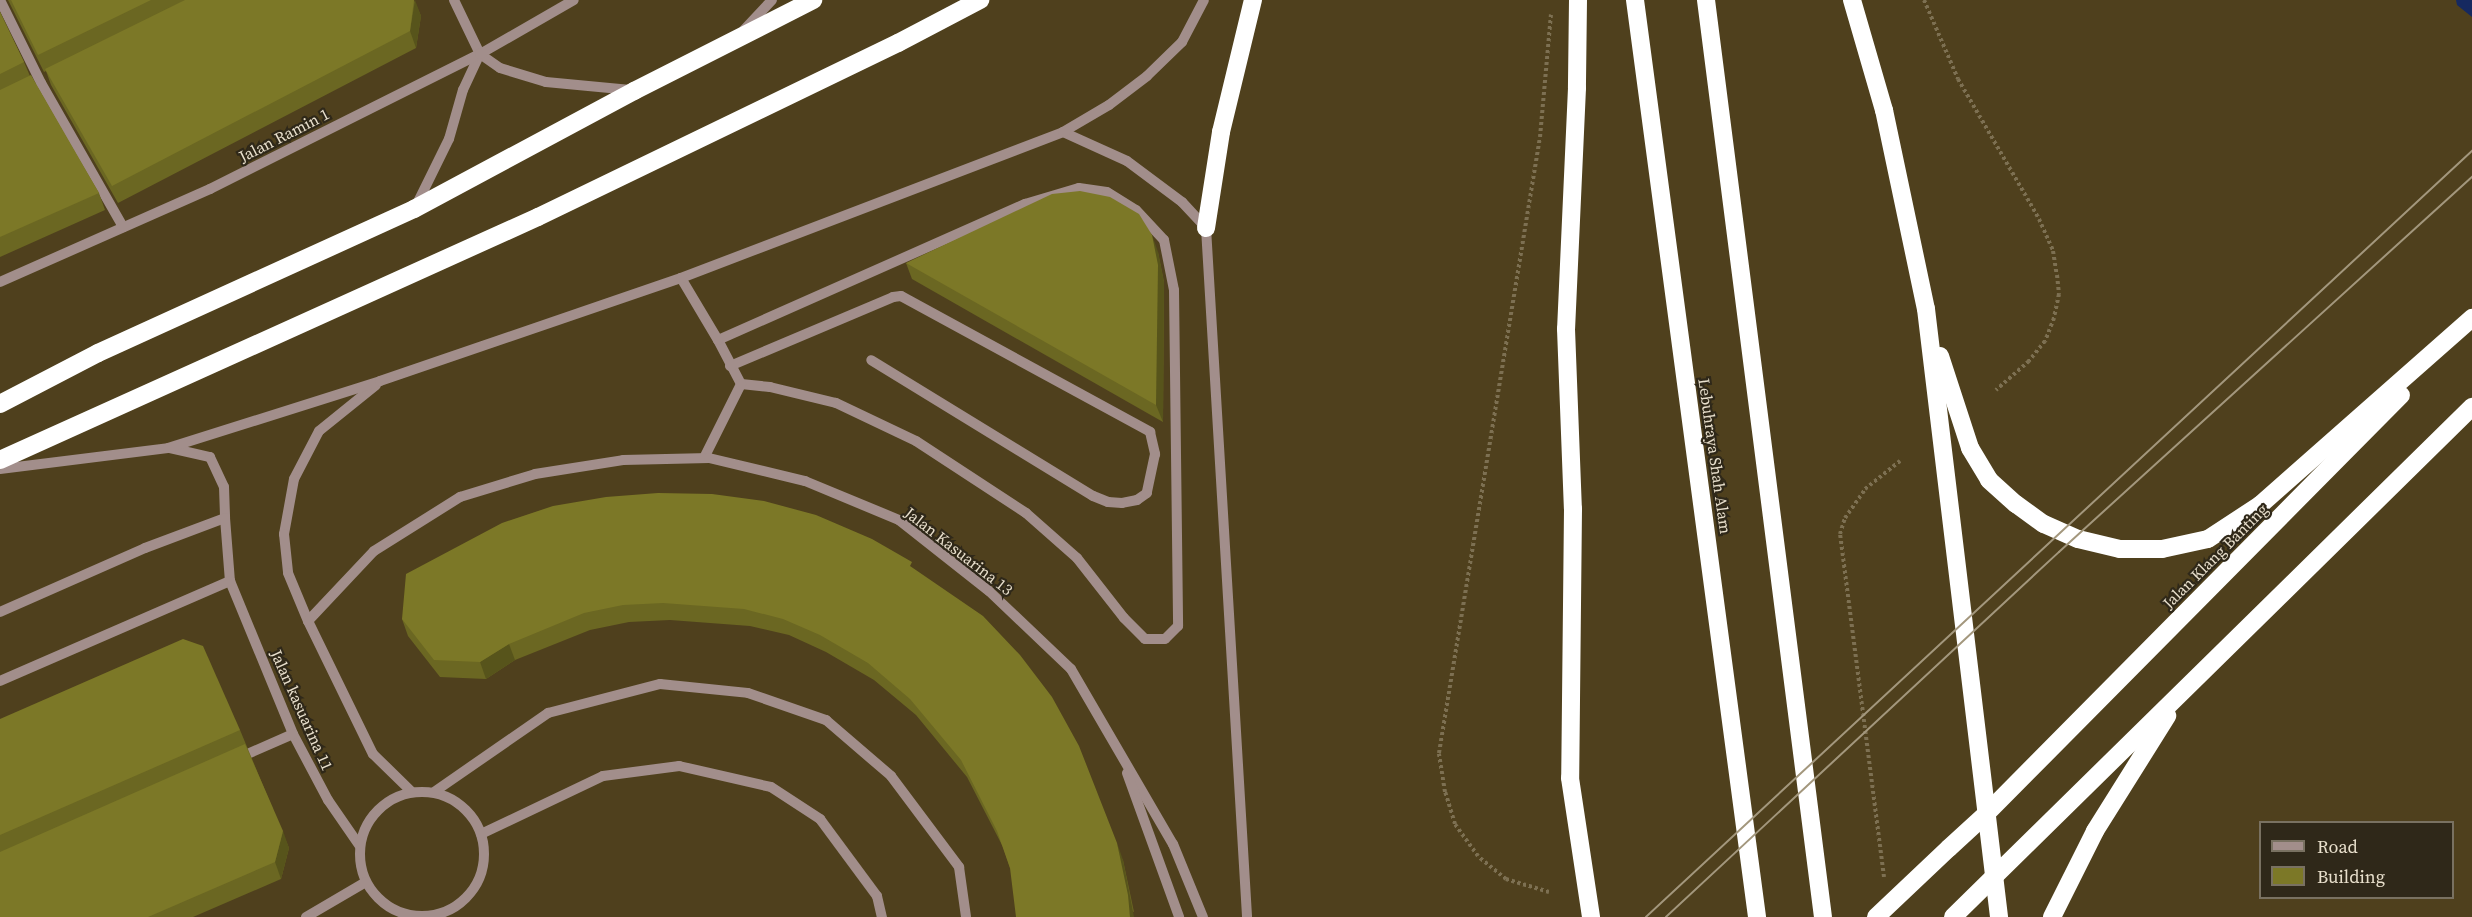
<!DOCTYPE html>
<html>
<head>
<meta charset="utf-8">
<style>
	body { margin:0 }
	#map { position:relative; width:2472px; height:917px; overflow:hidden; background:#4f401d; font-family:"Source Serif 4",serif }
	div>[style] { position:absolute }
	.water>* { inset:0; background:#162960 }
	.path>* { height:4px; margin-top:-2px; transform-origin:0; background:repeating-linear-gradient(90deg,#7d7052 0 3px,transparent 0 6px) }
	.minor>* { height:10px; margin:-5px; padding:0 5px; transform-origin:5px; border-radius:5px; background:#a28e8b }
	.minor>.ring { margin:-5px; padding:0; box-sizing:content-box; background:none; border:10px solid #a28e8b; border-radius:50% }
	.highway>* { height:18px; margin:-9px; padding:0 9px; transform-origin:9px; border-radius:9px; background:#fff }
	.tram>* { height:1.5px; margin:-0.75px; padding:0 0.75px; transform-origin:0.75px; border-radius:0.75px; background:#a3977d }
	.highway-bridge>* { height:18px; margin:-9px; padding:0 9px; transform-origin:9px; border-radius:9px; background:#fff }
	.wall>* { inset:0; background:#6b6722 }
	.shaded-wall>* { inset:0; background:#57541b }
	.building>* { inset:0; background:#7c7827 }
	span { translate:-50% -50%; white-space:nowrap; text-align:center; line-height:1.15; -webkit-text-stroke:4.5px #2f2819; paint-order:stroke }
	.street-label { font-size:16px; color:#e8dfcc }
	.legend { position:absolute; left:2259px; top:821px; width:195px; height:78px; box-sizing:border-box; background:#2f2819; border:2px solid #797161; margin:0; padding:8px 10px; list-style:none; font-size:18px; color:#e8dfcc }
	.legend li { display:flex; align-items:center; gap:12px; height:30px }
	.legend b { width:30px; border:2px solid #797161 }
</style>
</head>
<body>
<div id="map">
	<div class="water">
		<i style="clip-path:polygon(2456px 0,2472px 0,2472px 17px,2457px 5px)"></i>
	</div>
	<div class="path">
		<i style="left:1924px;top:0;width:86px;rotate:66.7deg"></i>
		<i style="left:1958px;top:79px;width:162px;rotate:59.9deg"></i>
		<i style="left:2039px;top:219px;width:35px;rotate:66deg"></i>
		<i style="left:2053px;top:251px;width:24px;rotate:81deg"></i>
		<i style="left:2057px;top:275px;width:19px;rotate:84deg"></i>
		<i style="left:2059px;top:294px;width:25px;rotate:102deg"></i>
		<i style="left:2054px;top:318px;width:25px;rotate:111deg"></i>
		<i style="left:2045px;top:341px;width:26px;rotate:129deg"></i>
		<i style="left:2029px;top:361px;width:44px;rotate:138.7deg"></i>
		<i style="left:1884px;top:877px;width:346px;rotate:-97.3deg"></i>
		<i style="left:1840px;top:534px;width:17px;rotate:-73deg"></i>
		<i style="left:1845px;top:518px;width:35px;rotate:-55deg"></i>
		<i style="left:1865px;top:489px;width:45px;rotate:-38.7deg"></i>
		<i style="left:1549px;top:892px;width:45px;rotate:-163.2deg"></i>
		<i style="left:1506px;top:879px;width:36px;rotate:-141deg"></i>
		<i style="left:1478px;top:856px;width:39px;rotate:-126deg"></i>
		<i style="left:1455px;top:824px;width:34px;rotate:-107deg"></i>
		<i style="left:1445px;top:792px;width:39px;rotate:-99deg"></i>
		<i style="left:1439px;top:753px;width:624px;rotate:-80.69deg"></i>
		<i style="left:1540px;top:137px;width:123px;rotate:-84.9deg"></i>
	</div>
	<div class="minor">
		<i style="left:0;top:0;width:93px;rotate:63.7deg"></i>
		<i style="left:41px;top:83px;width:166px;rotate:60.3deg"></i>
		<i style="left:454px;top:0;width:60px;rotate:64.3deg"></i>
		<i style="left:480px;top:54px;width:24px;rotate:35deg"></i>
		<i style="left:500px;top:68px;width:48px;rotate:16.9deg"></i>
		<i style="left:546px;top:82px;width:85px;rotate:5.4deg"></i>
		<i style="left:744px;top:30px;width:41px;rotate:-47deg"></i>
		<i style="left:1063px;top:132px;width:70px;rotate:24.4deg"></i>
		<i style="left:1127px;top:161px;width:69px;rotate:36.7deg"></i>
		<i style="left:1182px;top:202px;width:35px;rotate:47deg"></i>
		<i style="left:1206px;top:228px;width:690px;rotate:86.59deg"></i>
		<i style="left:1079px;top:188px;width:28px;rotate:8deg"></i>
		<i style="left:1107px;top:192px;width:34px;rotate:32deg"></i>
		<i style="left:1136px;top:210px;width:41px;rotate:47deg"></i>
		<i style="left:1164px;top:240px;width:51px;rotate:78.7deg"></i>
		<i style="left:1174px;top:290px;width:336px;rotate:89.3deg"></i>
		<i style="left:1178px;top:626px;width:18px;rotate:135deg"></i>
		<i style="left:1165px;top:639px;width:20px;rotate:180deg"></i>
		<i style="left:1145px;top:639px;width:30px;rotate:-135deg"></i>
		<i style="left:1124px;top:618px;width:76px;rotate:-128.1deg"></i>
		<i style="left:1077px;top:558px;width:68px;rotate:-138.6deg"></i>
		<i style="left:1026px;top:513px;width:131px;rotate:-146.8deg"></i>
		<i style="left:916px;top:441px;width:89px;rotate:-154.6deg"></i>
		<i style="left:836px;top:403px;width:68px;rotate:-166.4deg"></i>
		<i style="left:770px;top:387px;width:29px;rotate:-174deg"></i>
		<i style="left:741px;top:384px;width:50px;rotate:-117.6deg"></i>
		<i style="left:718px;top:340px;width:336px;rotate:-23.9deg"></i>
		<i style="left:1025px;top:204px;width:56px;rotate:-16.5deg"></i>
		<i style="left:415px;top:208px;width:77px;rotate:-63.8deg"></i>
		<i style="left:449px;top:139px;width:51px;rotate:-74.1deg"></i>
		<i style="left:463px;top:90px;width:40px;rotate:-65deg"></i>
		<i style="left:681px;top:278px;width:72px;rotate:59.2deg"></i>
		<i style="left:0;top:282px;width:230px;rotate:-23.9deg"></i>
		<i style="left:210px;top:189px;width:302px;rotate:-26.6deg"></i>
		<i style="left:480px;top:54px;width:108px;rotate:-29.9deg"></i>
		<i style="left:730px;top:366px;width:177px;rotate:-22.9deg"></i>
		<i style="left:893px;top:297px;width:8px;rotate:-7deg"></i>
		<i style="left:901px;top:296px;width:284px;rotate:28.6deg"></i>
		<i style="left:1150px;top:432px;width:23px;rotate:77deg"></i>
		<i style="left:1155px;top:454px;width:40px;rotate:102deg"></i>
		<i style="left:1147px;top:493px;width:12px;rotate:145deg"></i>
		<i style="left:1137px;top:500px;width:15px;rotate:169deg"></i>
		<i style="left:1122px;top:503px;width:14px;rotate:-176deg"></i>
		<i style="left:1108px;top:502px;width:16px;rotate:-158deg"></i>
		<i style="left:1093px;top:496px;width:260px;rotate:-148.5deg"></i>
		<i style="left:376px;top:385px;width:73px;rotate:141.1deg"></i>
		<i style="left:319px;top:431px;width:54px;rotate:117.5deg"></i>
		<i style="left:294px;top:479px;width:56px;rotate:100.3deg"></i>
		<i style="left:284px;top:534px;width:39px;rotate:84deg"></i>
		<i style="left:288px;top:573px;width:52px;rotate:67.4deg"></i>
		<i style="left:308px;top:621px;width:148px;rotate:64deg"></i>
		<i style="left:373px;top:754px;width:54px;rotate:44.3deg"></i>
		<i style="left:170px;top:448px;width:41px;rotate:12.7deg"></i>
		<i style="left:210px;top:457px;width:33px;rotate:65deg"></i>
		<i style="left:224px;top:487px;width:31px;rotate:88deg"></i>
		<i style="left:704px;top:458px;width:83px;rotate:-63.4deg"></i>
		<i style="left:0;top:469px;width:169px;rotate:-7.1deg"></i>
		<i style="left:168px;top:448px;width:222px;rotate:-17.5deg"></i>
		<i style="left:380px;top:381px;width:318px;rotate:-18.9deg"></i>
		<i style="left:681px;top:278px;width:409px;rotate:-20.9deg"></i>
		<i style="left:1063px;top:132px;width:53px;rotate:-30.4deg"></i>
		<i style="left:1109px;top:105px;width:48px;rotate:-37.3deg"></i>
		<i style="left:1147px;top:76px;width:49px;rotate:-44.2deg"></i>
		<i style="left:1182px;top:42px;width:47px;rotate:-62.4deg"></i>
		<i style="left:0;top:612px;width:158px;rotate:-23.8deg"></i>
		<i style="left:145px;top:548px;width:85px;rotate:-20.6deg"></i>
		<i style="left:225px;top:518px;width:63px;rotate:85.5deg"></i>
		<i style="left:230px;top:581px;width:165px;rotate:67.6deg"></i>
		<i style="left:293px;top:734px;width:75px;rotate:62.1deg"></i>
		<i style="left:328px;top:800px;width:55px;rotate:55.4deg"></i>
		<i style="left:308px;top:621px;width:96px;rotate:-46.7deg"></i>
		<i style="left:374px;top:551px;width:102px;rotate:-32.1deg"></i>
		<i style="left:460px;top:497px;width:78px;rotate:-17deg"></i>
		<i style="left:535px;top:474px;width:89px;rotate:-9deg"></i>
		<i style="left:623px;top:460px;width:86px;rotate:-1.3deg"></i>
		<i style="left:709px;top:458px;width:99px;rotate:13.5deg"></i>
		<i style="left:805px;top:481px;width:102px;rotate:22.5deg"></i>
		<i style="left:899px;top:520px;width:115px;rotate:38.3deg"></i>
		<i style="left:989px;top:591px;width:113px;rotate:43.6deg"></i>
		<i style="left:1071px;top:669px;width:203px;rotate:59.8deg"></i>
		<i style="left:1173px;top:844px;width:79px;rotate:67.7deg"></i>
		<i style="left:0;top:681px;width:251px;rotate:-23.5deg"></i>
		<i style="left:236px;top:759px;width:62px;rotate:-23.7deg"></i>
		<i style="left:1127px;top:773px;width:153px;rotate:70.1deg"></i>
		<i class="ring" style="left:360px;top:792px;width:114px;height:114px"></i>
		<i style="left:434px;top:792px;width:139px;rotate:-34.7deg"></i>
		<i style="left:548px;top:713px;width:116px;rotate:-14.5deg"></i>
		<i style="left:660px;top:684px;width:88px;rotate:5.8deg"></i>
		<i style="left:748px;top:693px;width:83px;rotate:19.1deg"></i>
		<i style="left:826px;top:720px;width:86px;rotate:40.7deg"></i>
		<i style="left:891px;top:776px;width:114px;rotate:53.2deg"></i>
		<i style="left:959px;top:867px;width:50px;rotate:82deg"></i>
		<i style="left:481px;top:834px;width:135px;rotate:-25.4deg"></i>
		<i style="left:603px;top:776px;width:77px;rotate:-7.5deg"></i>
		<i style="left:679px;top:766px;width:94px;rotate:12.9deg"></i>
		<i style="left:771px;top:787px;width:59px;rotate:33.1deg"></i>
		<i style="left:820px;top:819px;width:96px;rotate:53.5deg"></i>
		<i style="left:877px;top:896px;width:22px;rotate:77deg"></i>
		<i style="left:306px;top:917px;width:69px;rotate:-30.3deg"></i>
	</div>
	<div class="highway">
		<i style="left:1578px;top:0;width:88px;rotate:90.7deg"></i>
		<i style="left:1577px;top:88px;width:241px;rotate:92.6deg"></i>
		<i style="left:1566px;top:329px;width:180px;rotate:87.8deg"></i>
		<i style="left:1573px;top:509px;width:269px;rotate:90.6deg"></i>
		<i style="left:1570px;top:778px;width:141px;rotate:81.4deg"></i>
		<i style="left:1635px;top:0;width:925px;rotate:82.42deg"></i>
		<i style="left:1706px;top:0;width:924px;rotate:82.73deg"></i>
		<i style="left:1852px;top:0;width:115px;rotate:73.8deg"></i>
		<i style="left:1884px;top:110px;width:203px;rotate:78.1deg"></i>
		<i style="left:1926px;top:309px;width:612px;rotate:83.15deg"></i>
		<i style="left:1206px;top:228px;width:97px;rotate:-81.1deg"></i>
		<i style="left:1221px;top:132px;width:136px;rotate:-76.4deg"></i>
		<i style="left:1940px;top:356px;width:97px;rotate:71.9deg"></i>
		<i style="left:1970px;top:448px;width:37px;rotate:59deg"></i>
		<i style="left:1989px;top:480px;width:36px;rotate:42deg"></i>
		<i style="left:2016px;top:504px;width:34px;rotate:36deg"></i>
		<i style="left:2044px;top:524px;width:37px;rotate:24deg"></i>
		<i style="left:2078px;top:539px;width:43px;rotate:13.4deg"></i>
		<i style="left:2120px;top:549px;width:42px"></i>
		<i style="left:2162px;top:549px;width:47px;rotate:-12.3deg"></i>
		<i style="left:2208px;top:539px;width:62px;rotate:-33.2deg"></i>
		<i style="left:2260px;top:505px;width:283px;rotate:-41.4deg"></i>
		<i style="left:0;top:404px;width:110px;rotate:-27.5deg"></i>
		<i style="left:98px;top:353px;width:347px;rotate:-24.5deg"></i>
		<i style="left:414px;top:209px;width:250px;rotate:-28.2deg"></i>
		<i style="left:634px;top:91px;width:201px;rotate:-26.9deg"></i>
		<i style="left:0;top:460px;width:590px;rotate:-24.31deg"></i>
		<i style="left:538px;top:217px;width:400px;rotate:-25.8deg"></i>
		<i style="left:898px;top:43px;width:93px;rotate:-27.7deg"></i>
		<i style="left:1949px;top:848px;width:49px;rotate:-42.5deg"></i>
		<i style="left:1985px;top:815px;width:591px;rotate:-45.27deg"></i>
		<i style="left:1953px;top:917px;width:728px;rotate:-44.5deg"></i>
		<i style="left:2052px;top:917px;width:96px;rotate:-63.4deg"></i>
		<i style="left:2095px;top:831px;width:136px;rotate:-57.9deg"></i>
	</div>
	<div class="tram">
		<i style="left:1646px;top:917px;width:1127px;rotate:-42.84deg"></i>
		<i style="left:1666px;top:917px;width:536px;rotate:-42.88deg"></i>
		<i style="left:2059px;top:552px;width:558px;rotate:-42.24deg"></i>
	</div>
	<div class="highway-bridge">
		<i style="left:1876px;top:917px;width:100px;rotate:-43.4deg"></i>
	</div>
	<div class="wall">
		<i style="clip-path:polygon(8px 0,414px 0,421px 16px,416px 48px,118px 203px,51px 85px,46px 71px,44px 72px)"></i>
		<i style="clip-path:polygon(0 12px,24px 62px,30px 76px,99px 193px,105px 210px,0 257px)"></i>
		<i style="clip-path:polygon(1158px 252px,1164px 282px,1163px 422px,912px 279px,906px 263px)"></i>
		<i style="clip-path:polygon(914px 569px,1123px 860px,1134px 912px,1010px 868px,1003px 847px,967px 777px,916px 715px,874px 680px,826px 652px,789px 635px,750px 626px,670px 620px,629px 622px,590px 630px,515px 660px,486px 679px,440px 677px,408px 636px,402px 619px)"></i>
		<i style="clip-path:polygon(0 719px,240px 730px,289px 848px,281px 879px,193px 917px,0 917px)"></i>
	</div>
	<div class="shaded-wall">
		<i style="clip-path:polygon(415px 0,421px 16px,416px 48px,410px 31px)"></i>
		<i style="clip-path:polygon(1152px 235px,1158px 252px,1164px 282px,1163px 422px,1156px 405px)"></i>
		<i style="clip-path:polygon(509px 644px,515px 660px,486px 679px,480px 662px)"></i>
		<i style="clip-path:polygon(283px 831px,289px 848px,281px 879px,275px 862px)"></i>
		<i style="clip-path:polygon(1117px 843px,1123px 860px,1134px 917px,1130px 917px)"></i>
	</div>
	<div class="building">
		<i style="clip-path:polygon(11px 0,151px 0,38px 55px)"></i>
		<i style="clip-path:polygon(185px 0,414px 0,410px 31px,112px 186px,45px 69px)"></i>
		<i style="clip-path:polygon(0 12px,24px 62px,0 74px)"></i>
		<i style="clip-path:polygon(31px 75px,99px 193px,0 237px,0 90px)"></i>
		<i style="clip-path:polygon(1080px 191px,1110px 197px,1139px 214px,1152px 235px,1158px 265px,1156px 405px,906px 263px,1052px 194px)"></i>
		<i style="clip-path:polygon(658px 493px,712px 494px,764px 501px,816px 515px,872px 539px,912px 562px,910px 566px,983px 616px,1020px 655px,1052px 697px,1079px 746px,1117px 843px,1128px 895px,1130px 917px,1016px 917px,1010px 868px,997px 831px,961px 760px,910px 699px,868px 663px,820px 635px,783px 619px,744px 609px,663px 603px,623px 605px,584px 613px,509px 644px,480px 662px,434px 660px,402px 619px,406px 574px,502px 523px,553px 506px,606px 497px)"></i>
		<i style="clip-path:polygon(183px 639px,203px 646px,240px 730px,0 835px,0 719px)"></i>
		<i style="clip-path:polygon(245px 744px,283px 831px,275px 862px,148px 917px,0 917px,0 852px)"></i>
	</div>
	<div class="street-label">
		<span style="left:284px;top:135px;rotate:-27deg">Jalan Ramin 1</span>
		<span style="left:1715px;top:456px;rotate:82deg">Lebuhraya Shah Alam</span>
		<span style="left:959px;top:551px;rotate:38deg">Jalan Kasuarina 13</span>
		<span style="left:2215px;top:556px;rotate:-45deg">Jalan Klang Banting</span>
		<span style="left:302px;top:710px;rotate:66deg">Jalan kasuarina 11</span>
	</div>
	<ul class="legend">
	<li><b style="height:8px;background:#a28e8b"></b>Road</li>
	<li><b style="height:16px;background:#7c7827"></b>Building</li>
	</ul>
</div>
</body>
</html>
